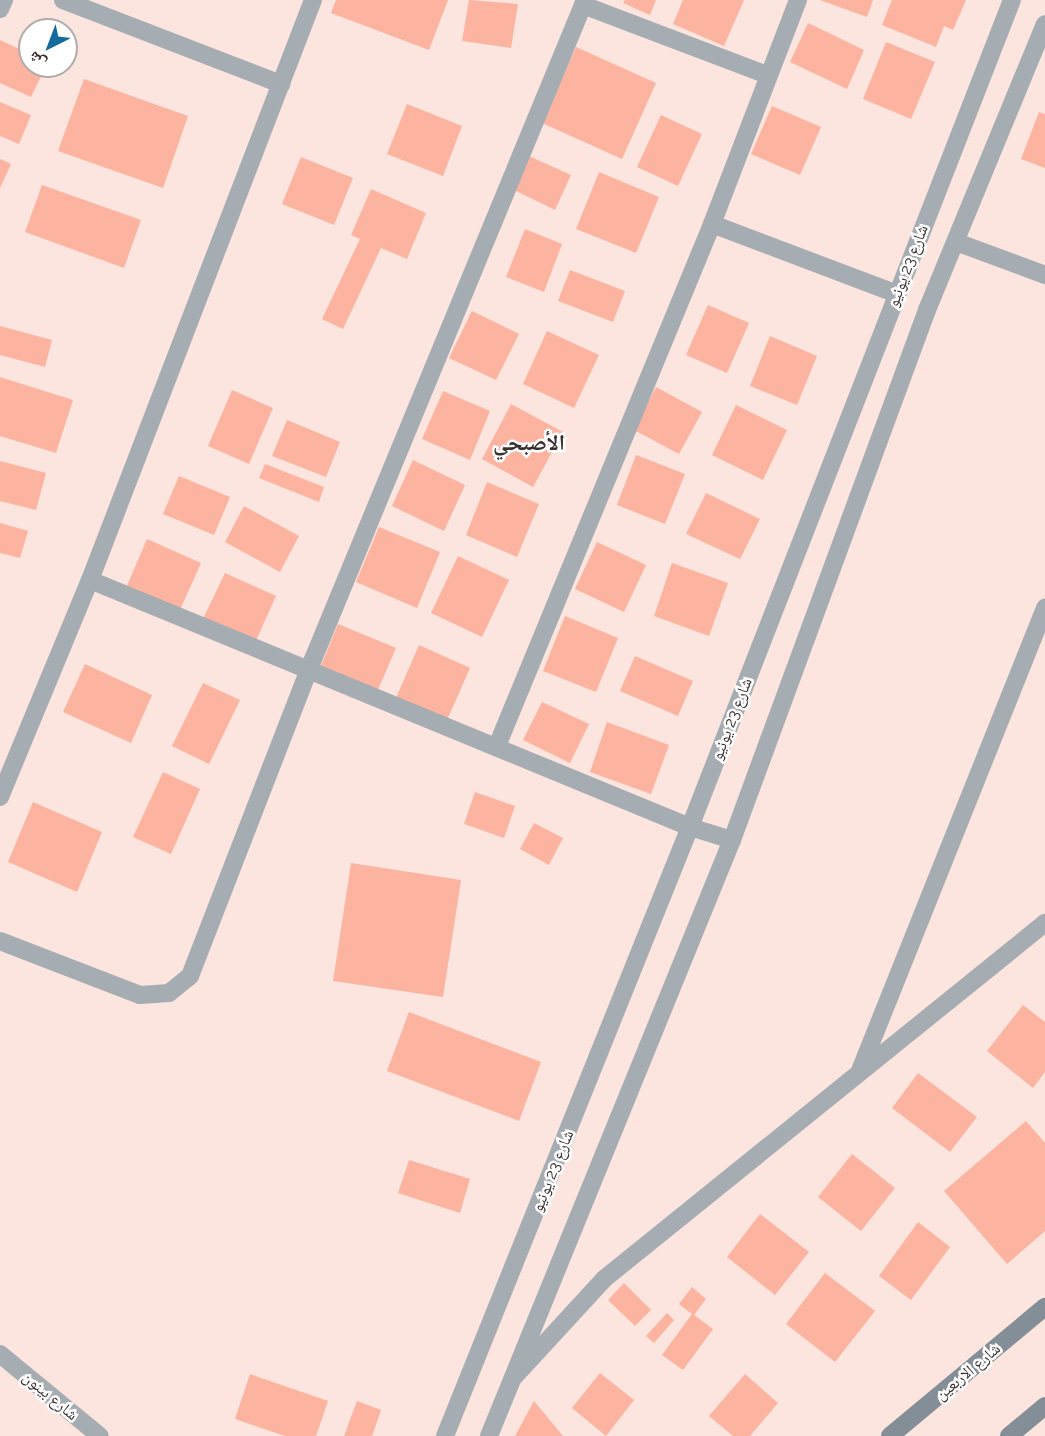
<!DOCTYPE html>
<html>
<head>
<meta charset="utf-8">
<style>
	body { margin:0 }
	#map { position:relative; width:1045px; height:1436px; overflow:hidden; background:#fbe5de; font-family:Raleway,"Noto Naskh Arabic",sans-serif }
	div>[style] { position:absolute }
	.building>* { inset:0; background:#fcb39f }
	.minor>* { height:18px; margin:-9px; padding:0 9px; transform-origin:9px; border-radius:9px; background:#a5acb2 }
	.tertiary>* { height:18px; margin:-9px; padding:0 9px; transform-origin:9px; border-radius:9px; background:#a5acb2 }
	.secondary>* { height:18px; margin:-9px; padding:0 9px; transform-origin:9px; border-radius:9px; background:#838e96 }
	span { translate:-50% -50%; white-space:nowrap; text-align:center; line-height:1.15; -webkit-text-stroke:5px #fff; paint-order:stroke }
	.street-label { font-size:16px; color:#372f2d }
	.district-label { font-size:22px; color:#372f2d; font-weight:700 }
	.north { position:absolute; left:18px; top:18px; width:60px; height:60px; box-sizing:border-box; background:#fff; border:2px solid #afacab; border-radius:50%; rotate:222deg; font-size:16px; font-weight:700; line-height:24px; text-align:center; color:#372f2d }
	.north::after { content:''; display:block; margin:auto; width:21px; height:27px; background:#156c9c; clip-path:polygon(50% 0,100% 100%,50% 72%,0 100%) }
</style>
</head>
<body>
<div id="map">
	<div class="building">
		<i style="clip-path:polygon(336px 0,448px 0,429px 50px,331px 13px)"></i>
		<i style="clip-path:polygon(469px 0,518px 4px,511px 48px,462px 41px)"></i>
		<i style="clip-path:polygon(625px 0,656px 0,650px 15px,623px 3px)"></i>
		<i style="clip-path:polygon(683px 0,744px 0,724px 46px,673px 24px)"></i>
		<i style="clip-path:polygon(820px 0,873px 0,867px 17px)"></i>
		<i style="clip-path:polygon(892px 0,966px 0,953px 30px,944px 26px,936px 47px,882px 25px)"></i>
		<i style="clip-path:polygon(808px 23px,864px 50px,847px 89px,790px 62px)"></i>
		<i style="clip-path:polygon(0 40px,30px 54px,30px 66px,46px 66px,31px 97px,0 83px)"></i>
		<i style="clip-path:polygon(886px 42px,935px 62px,911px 119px,863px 99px)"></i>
		<i style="clip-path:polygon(576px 47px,656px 83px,622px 159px,542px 123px)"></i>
		<i style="clip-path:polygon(84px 79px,188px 116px,163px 188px,58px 151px)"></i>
		<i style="clip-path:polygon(0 102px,31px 115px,19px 144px,0 136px)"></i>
		<i style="clip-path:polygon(407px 104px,462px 126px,443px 176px,387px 154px)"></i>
		<i style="clip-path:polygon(772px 106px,821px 127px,800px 175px,751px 154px)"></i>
		<i style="clip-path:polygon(1039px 112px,1045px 114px,1045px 168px,1021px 159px)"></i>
		<i style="clip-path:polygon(661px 115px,702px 134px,678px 186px,637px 167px)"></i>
		<i style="clip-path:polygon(529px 156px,571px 175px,555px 210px,514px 190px)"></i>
		<i style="clip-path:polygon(301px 157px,353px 178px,334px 225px,282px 204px)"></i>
		<i style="clip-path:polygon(0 159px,11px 164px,0 188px)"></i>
		<i style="clip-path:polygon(599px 172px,659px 197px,636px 253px,576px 229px)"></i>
		<i style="clip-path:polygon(42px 185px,141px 220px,124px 268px,25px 232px)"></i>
		<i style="clip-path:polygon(371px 189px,426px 213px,407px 259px,381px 248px,343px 329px,322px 319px,360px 239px,351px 235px)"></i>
		<i style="clip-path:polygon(525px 229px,562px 244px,544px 292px,506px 277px)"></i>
		<i style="clip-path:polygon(570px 270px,625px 291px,613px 322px,558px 301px)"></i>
		<i style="clip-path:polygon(708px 305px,749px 323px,727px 373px,686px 355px)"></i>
		<i style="clip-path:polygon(472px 311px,519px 334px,496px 380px,449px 358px)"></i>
		<i style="clip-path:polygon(0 326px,52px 340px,45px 367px,0 355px)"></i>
		<i style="clip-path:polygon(547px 331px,599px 355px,574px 408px,523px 384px)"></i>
		<i style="clip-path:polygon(770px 336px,817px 356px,797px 405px,750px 386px)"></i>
		<i style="clip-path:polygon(0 377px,73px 400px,56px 453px,0 436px)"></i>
		<i style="clip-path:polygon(656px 387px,702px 412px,679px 454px,634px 430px)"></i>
		<i style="clip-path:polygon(232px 390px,273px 408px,249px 464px,208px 446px)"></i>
		<i style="clip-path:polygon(443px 391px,490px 411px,470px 460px,422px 439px)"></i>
		<i style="clip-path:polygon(511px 404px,563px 432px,533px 487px,482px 459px)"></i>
		<i style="clip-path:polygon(736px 405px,787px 430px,763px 480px,712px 455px)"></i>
		<i style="clip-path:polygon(287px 420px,340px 442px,326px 477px,272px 456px)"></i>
		<i style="clip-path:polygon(636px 455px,685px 474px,665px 524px,617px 505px)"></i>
		<i style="clip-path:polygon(413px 460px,465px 485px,444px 531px,392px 506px)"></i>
		<i style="clip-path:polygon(0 461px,46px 473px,36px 510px,0 501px)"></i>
		<i style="clip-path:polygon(265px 464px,324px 487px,319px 502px,259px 478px)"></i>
		<i style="clip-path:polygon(179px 476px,230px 497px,214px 535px,163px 514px)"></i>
		<i style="clip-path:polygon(487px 482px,539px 504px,517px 557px,466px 535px)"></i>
		<i style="clip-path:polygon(706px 493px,760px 519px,740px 559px,686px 534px)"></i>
		<i style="clip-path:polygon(244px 506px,299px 536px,280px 572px,225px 542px)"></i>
		<i style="clip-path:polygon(0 523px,28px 531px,20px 558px,0 553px)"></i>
		<i style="clip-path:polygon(379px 527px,440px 552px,417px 608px,356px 582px)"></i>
		<i style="clip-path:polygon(147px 539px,201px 563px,179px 612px,126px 588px)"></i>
		<i style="clip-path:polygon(597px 542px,646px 565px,624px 612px,575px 589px)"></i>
		<i style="clip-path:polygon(458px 556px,509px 580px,482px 637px,431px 613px)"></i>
		<i style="clip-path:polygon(672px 563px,728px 583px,709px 636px,654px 616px)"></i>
		<i style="clip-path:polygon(225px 573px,276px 596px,254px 645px,202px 621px)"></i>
		<i style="clip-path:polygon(565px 616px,618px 638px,596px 692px,543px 671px)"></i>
		<i style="clip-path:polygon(338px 624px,396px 648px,377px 692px,320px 668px)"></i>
		<i style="clip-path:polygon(419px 645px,470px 668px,447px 720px,396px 698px)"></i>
		<i style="clip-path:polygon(635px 656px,693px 681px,678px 716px,620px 691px)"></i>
		<i style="clip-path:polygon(85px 664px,152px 695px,131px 743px,63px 712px)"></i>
		<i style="clip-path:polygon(203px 683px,240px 700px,209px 764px,172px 746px)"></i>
		<i style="clip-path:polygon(542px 702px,589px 724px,570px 763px,523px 740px)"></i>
		<i style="clip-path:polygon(607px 722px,669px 745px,651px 794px,590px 772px)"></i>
		<i style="clip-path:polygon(163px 772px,200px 789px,171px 854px,133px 837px)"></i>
		<i style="clip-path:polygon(475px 792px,515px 806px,504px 838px,464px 824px)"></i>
		<i style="clip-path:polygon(33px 802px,102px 832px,77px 892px,8px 862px)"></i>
		<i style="clip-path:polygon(534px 823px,563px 838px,549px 865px,520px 849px)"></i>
		<i style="clip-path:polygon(351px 863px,461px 880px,443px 997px,333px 981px)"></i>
		<i style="clip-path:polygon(1023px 1005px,1045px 1022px,1045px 1072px,1033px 1088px,987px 1051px)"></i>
		<i style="clip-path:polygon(409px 1012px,541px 1062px,519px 1121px,387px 1071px)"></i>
		<i style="clip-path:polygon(918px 1073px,977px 1117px,950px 1152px,892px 1108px)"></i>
		<i style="clip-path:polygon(1026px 1121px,1045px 1143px,1045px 1231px,1007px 1264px,944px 1191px)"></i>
		<i style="clip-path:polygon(852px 1154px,895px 1188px,861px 1231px,818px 1197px)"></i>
		<i style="clip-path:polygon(409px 1160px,470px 1179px,460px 1213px,398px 1193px)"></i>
		<i style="clip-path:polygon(760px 1214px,809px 1252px,775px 1295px,727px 1257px)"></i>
		<i style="clip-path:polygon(918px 1222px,950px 1247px,911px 1300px,879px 1276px)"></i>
		<i style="clip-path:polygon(825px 1273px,875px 1311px,835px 1362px,786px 1324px)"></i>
		<i style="clip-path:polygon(624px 1283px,651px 1310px,635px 1326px,608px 1300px)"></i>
		<i style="clip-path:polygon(692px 1287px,706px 1299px,694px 1315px,713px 1329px,683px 1370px,662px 1355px,692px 1314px,679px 1304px)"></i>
		<i style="clip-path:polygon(667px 1313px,674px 1320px,654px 1343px,646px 1336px)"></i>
		<i style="clip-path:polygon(600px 1373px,634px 1400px,606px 1436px,572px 1408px)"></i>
		<i style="clip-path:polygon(250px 1374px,328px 1401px,316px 1436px,285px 1436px,235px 1419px)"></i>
		<i style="clip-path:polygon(745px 1374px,778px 1403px,750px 1436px,733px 1436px,709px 1416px)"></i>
		<i style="clip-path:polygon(357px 1401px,381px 1410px,372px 1436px,344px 1436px)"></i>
		<i style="clip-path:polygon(534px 1401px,563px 1436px,515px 1436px)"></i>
	</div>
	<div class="minor">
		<i style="left:63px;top:0;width:234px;rotate:21.1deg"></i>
		<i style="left:583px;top:5px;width:197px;rotate:20.8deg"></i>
		<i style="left:0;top:9px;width:10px;rotate:-66deg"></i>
		<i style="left:712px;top:224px;width:198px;rotate:20.7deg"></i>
		<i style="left:956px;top:242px;width:95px;rotate:20.3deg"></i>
		<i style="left:90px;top:580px;width:649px;rotate:22.38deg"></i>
		<i style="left:497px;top:746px;width:565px;rotate:-67.61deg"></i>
		<i style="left:712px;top:224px;width:240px;rotate:-69deg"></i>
		<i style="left:0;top:797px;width:235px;rotate:-67.5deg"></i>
		<i style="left:90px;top:580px;width:621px;rotate:-68.97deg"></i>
		<i style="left:0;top:941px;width:150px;rotate:21.1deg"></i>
		<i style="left:140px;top:995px;width:29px;rotate:-4deg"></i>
		<i style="left:169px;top:993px;width:27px;rotate:-39deg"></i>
		<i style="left:190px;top:976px;width:329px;rotate:-68.8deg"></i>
		<i style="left:309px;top:669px;width:724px;rotate:-67.58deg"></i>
		<i style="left:861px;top:1068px;width:496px;rotate:-68.2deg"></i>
		<i style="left:514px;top:1377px;width:133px;rotate:-47.4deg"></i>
		<i style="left:604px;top:1279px;width:567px;rotate:-38.91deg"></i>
	</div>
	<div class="tertiary">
		<i style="left:690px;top:827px;width:44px;rotate:17.2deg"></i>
		<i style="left:0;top:1354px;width:129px;rotate:39.4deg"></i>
		<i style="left:445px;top:1436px;width:656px;rotate:-68.09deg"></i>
		<i style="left:690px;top:827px;width:887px;rotate:-68.73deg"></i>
		<i style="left:489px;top:1436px;width:644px;rotate:-67.82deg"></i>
		<i style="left:732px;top:840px;width:565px;rotate:-69.8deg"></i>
		<i style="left:927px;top:310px;width:309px;rotate:-67.6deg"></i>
	</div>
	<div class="secondary">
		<i style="left:890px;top:1436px;width:202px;rotate:-39.8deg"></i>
		<i style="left:1009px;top:1436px;width:47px;rotate:-39.8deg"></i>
	</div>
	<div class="street-label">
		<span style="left:908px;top:266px;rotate:-69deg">شارع 23 يونيو</span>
		<span style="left:732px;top:719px;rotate:-69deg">شارع 23 يونيو</span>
		<span style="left:553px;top:1171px;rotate:-68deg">شارع 23 يونيو</span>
		<span style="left:968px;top:1372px;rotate:-40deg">شارع الاربعين</span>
		<span style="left:50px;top:1396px;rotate:40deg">شارع بينون</span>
	</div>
	<div class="district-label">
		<span style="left:529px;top:443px">الأصبحي</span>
	</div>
	<div class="north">ش</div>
</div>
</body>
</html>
